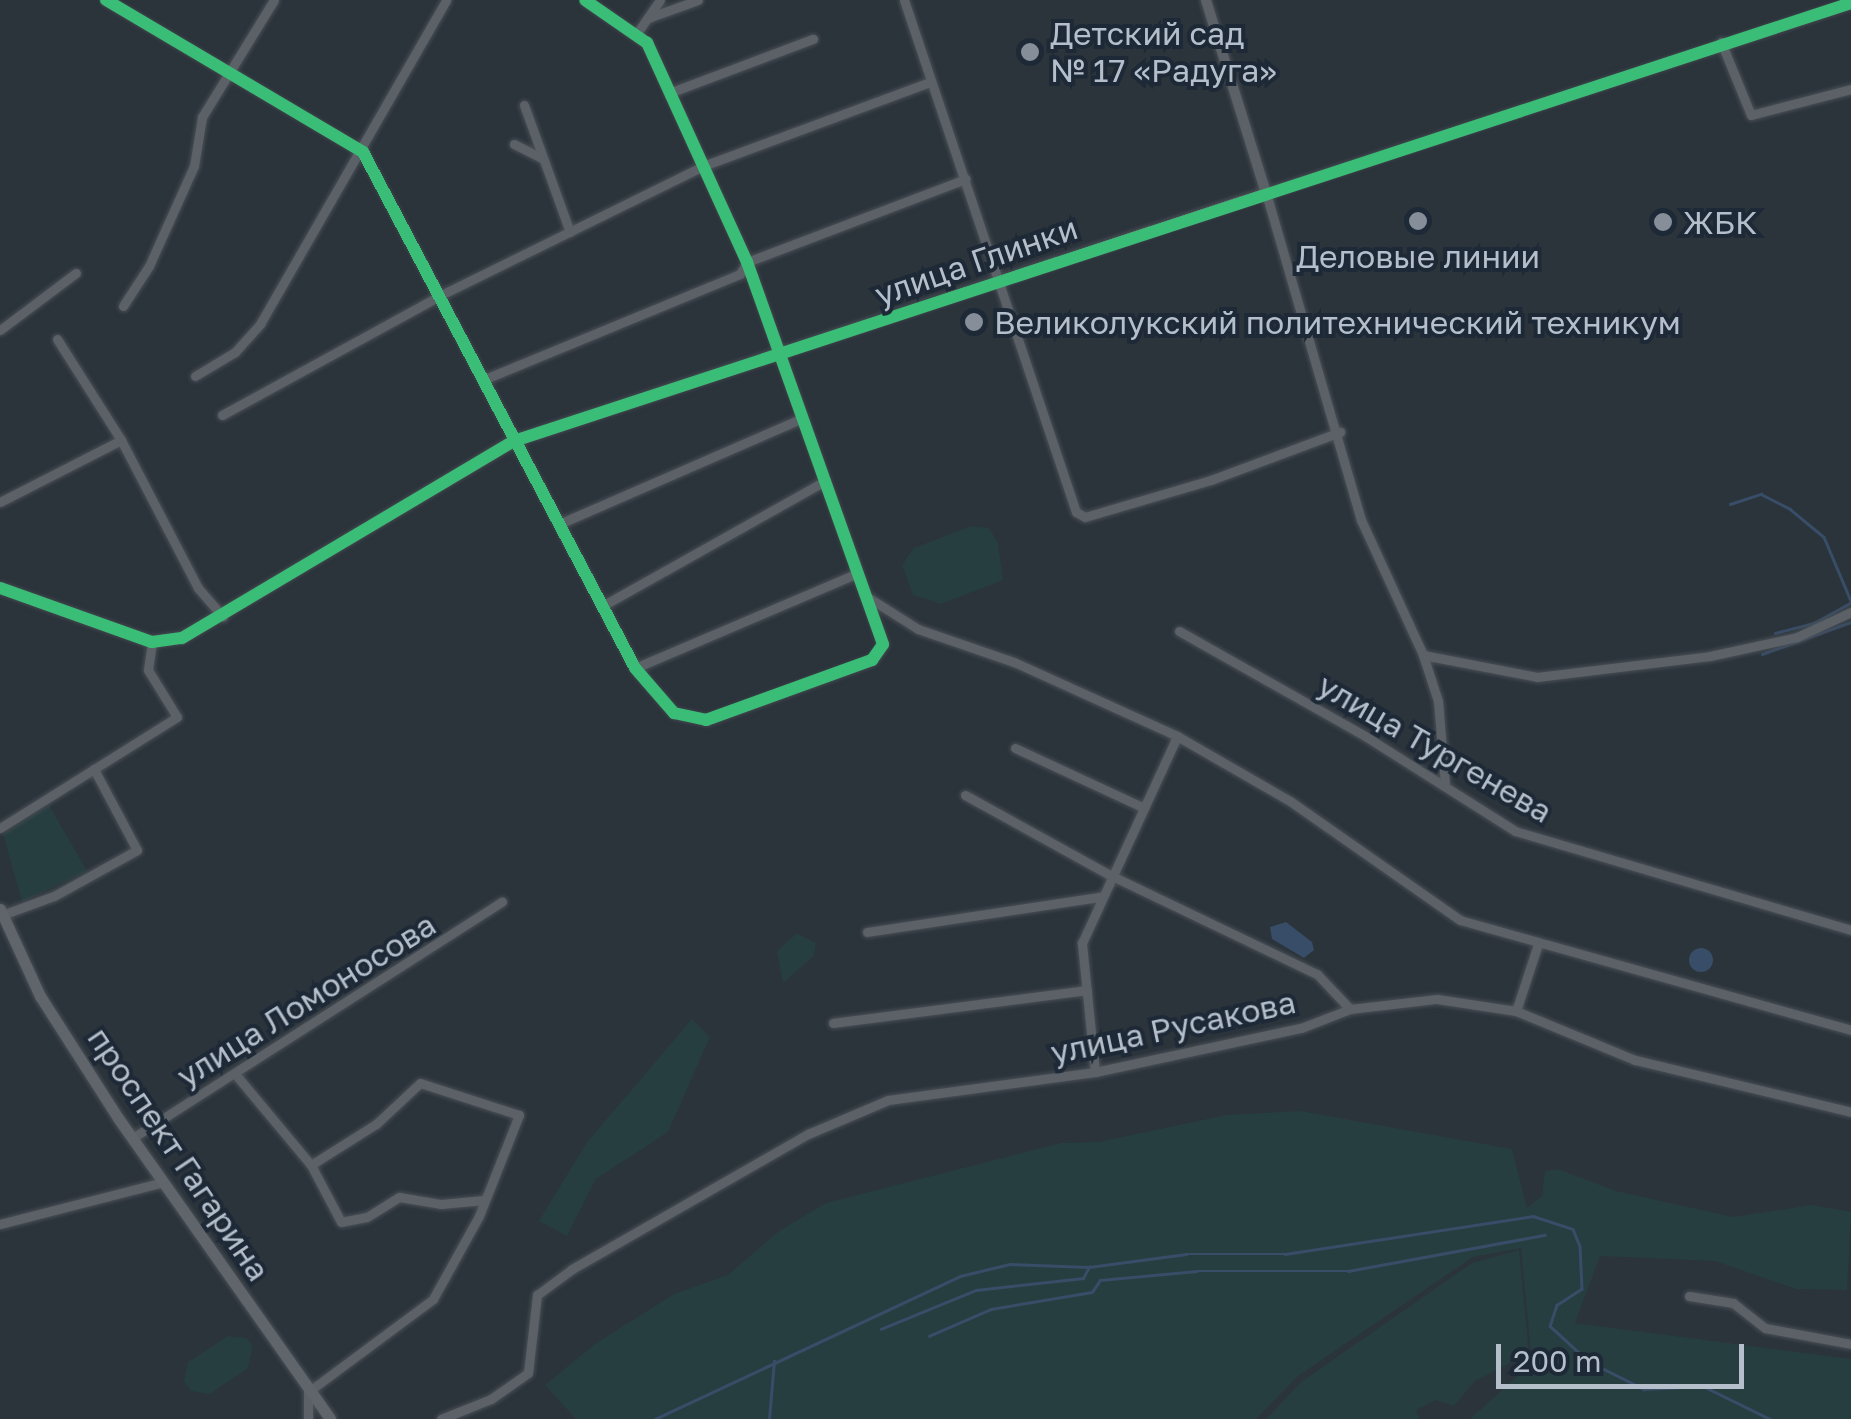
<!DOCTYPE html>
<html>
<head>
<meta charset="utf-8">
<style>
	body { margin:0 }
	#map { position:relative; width:1851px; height:1419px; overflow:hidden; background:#2b333b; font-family:"Golos Text",sans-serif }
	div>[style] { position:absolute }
	.green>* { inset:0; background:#273e41 }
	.water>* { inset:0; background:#384d67 }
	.round { border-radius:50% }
	.stream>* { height:2.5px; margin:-1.25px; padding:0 1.25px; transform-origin:1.25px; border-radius:1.25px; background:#384d67 }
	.roads { filter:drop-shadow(0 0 2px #494f55) drop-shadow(0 0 2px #494f55) }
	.minor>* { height:9px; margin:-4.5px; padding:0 4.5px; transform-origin:4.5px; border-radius:4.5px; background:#5c6168 }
	.tertiary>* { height:10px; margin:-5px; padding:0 5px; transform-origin:5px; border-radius:5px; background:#5c6168 }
	.secondary>* { height:11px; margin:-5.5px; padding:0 5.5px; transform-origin:5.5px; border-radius:5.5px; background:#60656c }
	.cycleway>* { height:12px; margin:-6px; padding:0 6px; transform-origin:6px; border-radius:6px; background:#3abd76 }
	.dots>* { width:28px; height:28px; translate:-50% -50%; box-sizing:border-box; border:5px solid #1d2936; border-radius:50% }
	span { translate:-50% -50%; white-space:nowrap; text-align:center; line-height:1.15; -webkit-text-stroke:8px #1d2936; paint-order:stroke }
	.poi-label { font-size:32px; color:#b5bfcb }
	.left { translate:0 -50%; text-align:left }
	.street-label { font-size:32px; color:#b5bfcb }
	.scale { position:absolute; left:1496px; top:1344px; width:248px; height:45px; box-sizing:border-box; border:5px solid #b5bfcb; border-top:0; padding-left:12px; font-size:30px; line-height:35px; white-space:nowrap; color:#b5bfcb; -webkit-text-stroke:8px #1d2936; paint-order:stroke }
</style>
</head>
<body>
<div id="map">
	<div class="green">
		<i style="clip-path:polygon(971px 526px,989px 528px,998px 543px,1003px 580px,941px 604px,913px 595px,902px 565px,914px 548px)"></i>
		<i style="clip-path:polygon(49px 805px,87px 871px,22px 902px,3px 834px)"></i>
		<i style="clip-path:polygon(797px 933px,816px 943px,814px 956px,783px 983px,777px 951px)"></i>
		<i style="clip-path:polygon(692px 1019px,710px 1037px,668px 1132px,596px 1179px,567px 1236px,539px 1221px,587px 1142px)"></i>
		<i style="clip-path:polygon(1300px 1111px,1512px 1149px,1527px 1208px,1542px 1196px,1545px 1171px,1558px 1169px,1616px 1191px,1733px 1217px,1812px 1205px,1851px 1212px,1847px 1290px,1796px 1289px,1715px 1261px,1600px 1256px,1575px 1323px,1851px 1359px,1851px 1419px,1470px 1419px,1532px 1363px,1521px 1248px,1473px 1257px,1298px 1376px,1256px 1419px,576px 1419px,545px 1385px,595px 1344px,674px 1294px,728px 1275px,779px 1231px,826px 1203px,1061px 1143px,1099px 1142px,1226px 1115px)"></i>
		<i style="clip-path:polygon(1519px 1250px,1529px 1354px,1475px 1381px,1454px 1406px,1436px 1400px,1416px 1410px,1420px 1419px,1266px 1419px,1301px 1382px,1472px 1263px)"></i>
		<i style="clip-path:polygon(228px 1336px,247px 1338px,253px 1346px,248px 1368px,210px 1394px,191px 1391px,184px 1381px,188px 1362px)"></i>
	</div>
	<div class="water">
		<i style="clip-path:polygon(1286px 922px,1312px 942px,1314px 950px,1304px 958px,1272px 939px,1270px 927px)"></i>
		<i class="round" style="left:1689px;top:948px;width:24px;height:24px"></i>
	</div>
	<div class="stream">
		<i style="left:1730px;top:504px;width:33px;rotate:-18deg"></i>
		<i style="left:1761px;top:494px;width:33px;rotate:27deg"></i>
		<i style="left:1790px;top:509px;width:44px;rotate:39.5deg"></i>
		<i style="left:1824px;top:537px;width:69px;rotate:67.1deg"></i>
		<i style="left:1775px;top:633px;width:40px;rotate:-14.4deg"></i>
		<i style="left:1814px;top:623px;width:41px;rotate:-29.1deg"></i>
		<i style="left:1762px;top:654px;width:95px;rotate:-19.8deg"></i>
		<i style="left:881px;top:1329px;width:103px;rotate:-22.3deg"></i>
		<i style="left:976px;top:1290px;width:108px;rotate:-6.4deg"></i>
		<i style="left:1083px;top:1278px;width:13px;rotate:-61deg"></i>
		<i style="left:929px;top:1336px;width:68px;rotate:-23.5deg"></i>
		<i style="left:991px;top:1309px;width:102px;rotate:-9.6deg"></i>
		<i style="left:1092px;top:1292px;width:14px;rotate:-56deg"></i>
		<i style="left:1100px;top:1280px;width:97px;rotate:-5.3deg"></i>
		<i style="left:1197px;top:1271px;width:151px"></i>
		<i style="left:1348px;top:1271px;width:200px;rotate:-10.4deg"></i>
		<i style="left:655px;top:1419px;width:337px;rotate:-25.1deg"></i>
		<i style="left:960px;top:1276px;width:51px;rotate:-13.5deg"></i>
		<i style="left:1010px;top:1264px;width:79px;rotate:2.2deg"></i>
		<i style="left:1089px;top:1267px;width:98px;rotate:-7.6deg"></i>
		<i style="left:1186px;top:1254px;width:99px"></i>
		<i style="left:1285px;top:1254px;width:251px;rotate:-8.7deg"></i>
		<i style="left:1533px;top:1216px;width:42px;rotate:18deg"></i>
		<i style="left:1573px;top:1229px;width:18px;rotate:68deg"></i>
		<i style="left:1580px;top:1246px;width:43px;rotate:87.3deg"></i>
		<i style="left:1582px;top:1289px;width:30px;rotate:147deg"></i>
		<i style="left:1557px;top:1305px;width:22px;rotate:108deg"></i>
		<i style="left:1550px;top:1326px;width:52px;rotate:42.6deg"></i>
		<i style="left:1588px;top:1361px;width:63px;rotate:26.6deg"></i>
		<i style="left:1644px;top:1389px;width:59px;rotate:-2.9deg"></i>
		<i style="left:1703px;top:1386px;width:75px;rotate:26.2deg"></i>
		<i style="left:769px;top:1419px;width:58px;rotate:-85.1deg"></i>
	</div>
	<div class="roads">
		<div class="minor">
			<i style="left:106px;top:0;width:299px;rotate:30.6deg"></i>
			<i style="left:363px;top:152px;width:583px;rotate:62.2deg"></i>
			<i style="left:635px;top:668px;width:60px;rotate:49.1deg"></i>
			<i style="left:674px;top:713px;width:33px;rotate:12deg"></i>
			<i style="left:706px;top:720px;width:177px;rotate:-19.9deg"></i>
			<i style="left:872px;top:660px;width:19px;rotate:-55deg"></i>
			<i style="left:883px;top:644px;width:405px;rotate:-109.6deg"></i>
			<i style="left:747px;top:262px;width:241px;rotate:-114.5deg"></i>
			<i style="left:647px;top:43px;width:75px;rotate:-145.3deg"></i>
			<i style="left:904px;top:0;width:540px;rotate:71.43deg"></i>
			<i style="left:1076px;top:512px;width:10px;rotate:29deg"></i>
			<i style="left:1085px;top:517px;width:131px;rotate:-16.4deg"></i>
			<i style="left:1211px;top:480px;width:138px;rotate:-20.4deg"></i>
			<i style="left:1851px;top:3px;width:615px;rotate:162.01deg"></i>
			<i style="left:1266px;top:193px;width:341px;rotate:73.8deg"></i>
			<i style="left:1361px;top:520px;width:149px;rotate:65.3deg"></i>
			<i style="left:1423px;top:655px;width:116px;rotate:10.9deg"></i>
			<i style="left:1537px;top:677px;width:174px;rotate:-6.9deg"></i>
			<i style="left:1710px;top:656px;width:89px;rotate:-12.3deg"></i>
			<i style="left:1797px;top:637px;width:60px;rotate:-24.8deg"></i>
			<i style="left:648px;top:18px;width:53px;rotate:-19.8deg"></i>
			<i style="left:637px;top:33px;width:40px;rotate:-55.1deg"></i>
			<i style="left:1721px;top:42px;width:79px;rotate:67.7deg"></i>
			<i style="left:1751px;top:115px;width:103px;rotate:-14.6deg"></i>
			<i style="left:669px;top:93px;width:154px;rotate:-20.6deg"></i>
			<i style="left:524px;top:105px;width:135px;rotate:70.1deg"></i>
			<i style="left:514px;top:144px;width:31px;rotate:27deg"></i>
			<i style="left:123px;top:306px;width:48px;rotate:-57deg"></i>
			<i style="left:149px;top:266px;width:110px;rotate:-65.8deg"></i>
			<i style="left:194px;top:166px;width:50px;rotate:-80.7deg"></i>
			<i style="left:202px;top:117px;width:137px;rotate:-58.4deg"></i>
			<i style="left:0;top:330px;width:95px;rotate:-36.9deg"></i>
			<i style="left:57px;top:339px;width:120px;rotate:57.6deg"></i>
			<i style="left:121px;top:440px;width:167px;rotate:62.5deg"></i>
			<i style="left:198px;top:588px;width:38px;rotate:49deg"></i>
			<i style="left:195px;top:376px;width:47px;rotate:-31deg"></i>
			<i style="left:235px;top:352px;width:38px;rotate:-48deg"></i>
			<i style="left:260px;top:324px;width:374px;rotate:-60.1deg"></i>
			<i style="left:485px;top:379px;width:276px;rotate:-22.4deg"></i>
			<i style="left:740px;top:274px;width:14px;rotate:-60deg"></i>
			<i style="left:747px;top:262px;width:234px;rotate:-20.8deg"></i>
			<i style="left:222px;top:415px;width:252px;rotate:-28.7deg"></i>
			<i style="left:443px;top:294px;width:290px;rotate:-26.2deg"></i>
			<i style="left:703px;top:166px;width:242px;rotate:-20.3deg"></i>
			<i style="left:0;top:502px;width:136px;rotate:-27.1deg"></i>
			<i style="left:559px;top:524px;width:266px;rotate:-23.5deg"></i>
			<i style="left:869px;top:598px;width:58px;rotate:32.3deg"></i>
			<i style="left:918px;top:629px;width:102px;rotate:19deg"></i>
			<i style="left:1014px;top:662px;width:179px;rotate:24.4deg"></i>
			<i style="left:1177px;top:736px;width:130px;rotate:29.9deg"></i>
			<i style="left:1290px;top:801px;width:208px;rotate:35deg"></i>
			<i style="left:1460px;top:920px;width:406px;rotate:15.7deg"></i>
			<i style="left:604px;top:605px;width:253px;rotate:-29.3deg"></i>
			<i style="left:1179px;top:631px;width:214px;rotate:29.4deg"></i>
			<i style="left:1365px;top:736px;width:178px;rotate:32.3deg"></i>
			<i style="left:1515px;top:831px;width:350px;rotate:16.4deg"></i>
			<i style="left:1423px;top:655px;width:48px;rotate:71.9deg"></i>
			<i style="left:1438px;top:701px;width:83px;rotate:85.2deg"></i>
			<i style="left:635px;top:668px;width:242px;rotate:-23.1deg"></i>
			<i style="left:1015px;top:748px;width:142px;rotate:24.9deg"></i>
			<i style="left:965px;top:795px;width:168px;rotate:28.9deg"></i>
			<i style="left:1112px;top:876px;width:227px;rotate:25.6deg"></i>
			<i style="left:1317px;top:974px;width:48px;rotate:46.7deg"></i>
			<i style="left:0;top:828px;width:209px;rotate:-32.1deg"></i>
			<i style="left:177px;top:717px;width:55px;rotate:-121.7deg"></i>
			<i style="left:148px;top:670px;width:28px;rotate:-82deg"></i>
			<i style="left:2px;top:915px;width:55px;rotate:-20.1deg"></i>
			<i style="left:54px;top:896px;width:95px;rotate:-29deg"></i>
			<i style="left:137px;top:850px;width:92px;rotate:-118deg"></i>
			<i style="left:867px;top:932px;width:235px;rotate:-8.6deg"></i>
			<i style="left:1516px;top:1011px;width:71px;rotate:-71.8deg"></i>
			<i style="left:833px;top:1023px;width:256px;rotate:-7.4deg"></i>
			<i style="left:1095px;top:1072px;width:130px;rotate:-95.8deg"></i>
			<i style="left:1082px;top:943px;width:228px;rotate:-65.3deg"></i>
			<i style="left:236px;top:1075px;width:117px;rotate:50.2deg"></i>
			<i style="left:311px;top:1165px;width:64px;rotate:62.2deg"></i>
			<i style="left:341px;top:1222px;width:26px;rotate:-11deg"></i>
			<i style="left:367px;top:1217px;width:38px;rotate:-32deg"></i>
			<i style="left:399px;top:1197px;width:43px;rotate:9.5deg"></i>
			<i style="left:441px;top:1204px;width:43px;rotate:-5.3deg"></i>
			<i style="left:134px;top:1137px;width:437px;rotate:-32.6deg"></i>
			<i style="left:0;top:1224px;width:169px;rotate:-14.4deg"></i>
			<i style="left:1689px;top:1296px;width:45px;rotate:9deg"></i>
			<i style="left:1733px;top:1303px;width:41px;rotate:38deg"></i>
			<i style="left:1765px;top:1328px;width:87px;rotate:10.5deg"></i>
			<i style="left:308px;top:1419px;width:27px;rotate:-90deg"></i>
			<i style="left:308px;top:1392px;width:156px;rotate:-36.6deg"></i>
			<i style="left:433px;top:1299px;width:95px;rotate:-61deg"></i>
			<i style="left:479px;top:1216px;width:109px;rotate:-68.4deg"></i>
			<i style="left:519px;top:1115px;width:104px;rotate:-162.1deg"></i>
			<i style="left:420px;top:1083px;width:60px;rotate:137deg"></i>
			<i style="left:376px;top:1124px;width:77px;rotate:147.8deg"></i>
			<i style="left:441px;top:1419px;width:54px;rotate:-21.8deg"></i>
			<i style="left:491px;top:1399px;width:45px;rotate:-35.1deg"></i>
			<i style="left:528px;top:1373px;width:79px;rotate:-83.4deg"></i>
			<i style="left:537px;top:1295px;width:44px;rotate:-36.6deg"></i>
			<i style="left:572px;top:1269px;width:272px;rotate:-29.8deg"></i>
			<i style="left:808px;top:1134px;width:87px;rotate:-23deg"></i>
			<i style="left:888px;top:1100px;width:209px;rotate:-7.7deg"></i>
			<i style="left:1095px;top:1072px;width:211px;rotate:-12.1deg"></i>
			<i style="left:1301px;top:1028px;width:53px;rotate:-21.2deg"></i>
			<i style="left:1350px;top:1009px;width:88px;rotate:-6.6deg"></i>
			<i style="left:1437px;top:999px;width:80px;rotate:8.6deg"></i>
			<i style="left:1516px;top:1011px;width:129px;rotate:22.4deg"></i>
			<i style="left:1635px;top:1060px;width:222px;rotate:13.5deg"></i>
		</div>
		<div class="tertiary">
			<i style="left:0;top:588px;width:161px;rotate:19.6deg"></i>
			<i style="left:152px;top:642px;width:30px;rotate:-8deg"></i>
			<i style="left:182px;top:638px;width:386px;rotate:-30.7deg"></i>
			<i style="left:514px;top:441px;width:792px;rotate:-18.25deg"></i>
			<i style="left:1266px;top:193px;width:202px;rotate:-107.3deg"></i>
		</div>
		<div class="secondary">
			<i style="left:0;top:909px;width:96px;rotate:65.3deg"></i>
			<i style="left:40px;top:996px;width:145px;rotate:57.4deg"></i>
			<i style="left:118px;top:1118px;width:368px;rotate:54.8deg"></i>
		</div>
	</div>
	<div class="cycleway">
		<i style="left:106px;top:0;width:299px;rotate:30.6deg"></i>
		<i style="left:363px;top:152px;width:583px;rotate:62.2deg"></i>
		<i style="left:635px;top:668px;width:60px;rotate:49.1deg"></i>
		<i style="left:674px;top:713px;width:33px;rotate:12deg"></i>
		<i style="left:706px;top:720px;width:177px;rotate:-19.9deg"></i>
		<i style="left:872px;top:660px;width:19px;rotate:-55deg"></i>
		<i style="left:883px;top:644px;width:405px;rotate:-109.6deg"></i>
		<i style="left:747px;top:262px;width:241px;rotate:-114.5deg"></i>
		<i style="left:647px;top:43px;width:75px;rotate:-145.3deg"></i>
		<i style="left:0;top:588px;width:161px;rotate:19.6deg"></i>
		<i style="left:152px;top:642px;width:30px;rotate:-8deg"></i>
		<i style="left:182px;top:638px;width:386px;rotate:-30.7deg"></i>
		<i style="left:514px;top:441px;width:1407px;rotate:-18.14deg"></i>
	</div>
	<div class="dots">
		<i style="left:1030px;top:52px;background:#858e99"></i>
		<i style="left:1418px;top:221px;background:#858e99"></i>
		<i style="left:1663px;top:222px;background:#858e99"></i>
		<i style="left:974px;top:322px;background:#858e99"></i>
	</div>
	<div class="poi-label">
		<span class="left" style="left:1050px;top:52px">Детский сад<br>№ 17 «Радуга»</span>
		<span class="left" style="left:1683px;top:222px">ЖБК</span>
		<span style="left:1418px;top:256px">Деловые линии</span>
		<span class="left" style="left:994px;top:322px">Великолукский политехнический техникум</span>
	</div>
	<div class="street-label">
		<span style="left:976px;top:261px;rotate:-19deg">улица Глинки</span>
		<span style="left:1435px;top:748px;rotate:30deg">улица Тургенева</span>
		<span style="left:306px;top:1000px;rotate:-32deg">улица Ломоносова</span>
		<span style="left:1173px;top:1027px;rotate:-12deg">улица Русакова</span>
		<span style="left:179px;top:1154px;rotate:56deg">проспект Гагарина</span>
	</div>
	<div class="scale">200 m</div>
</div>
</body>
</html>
